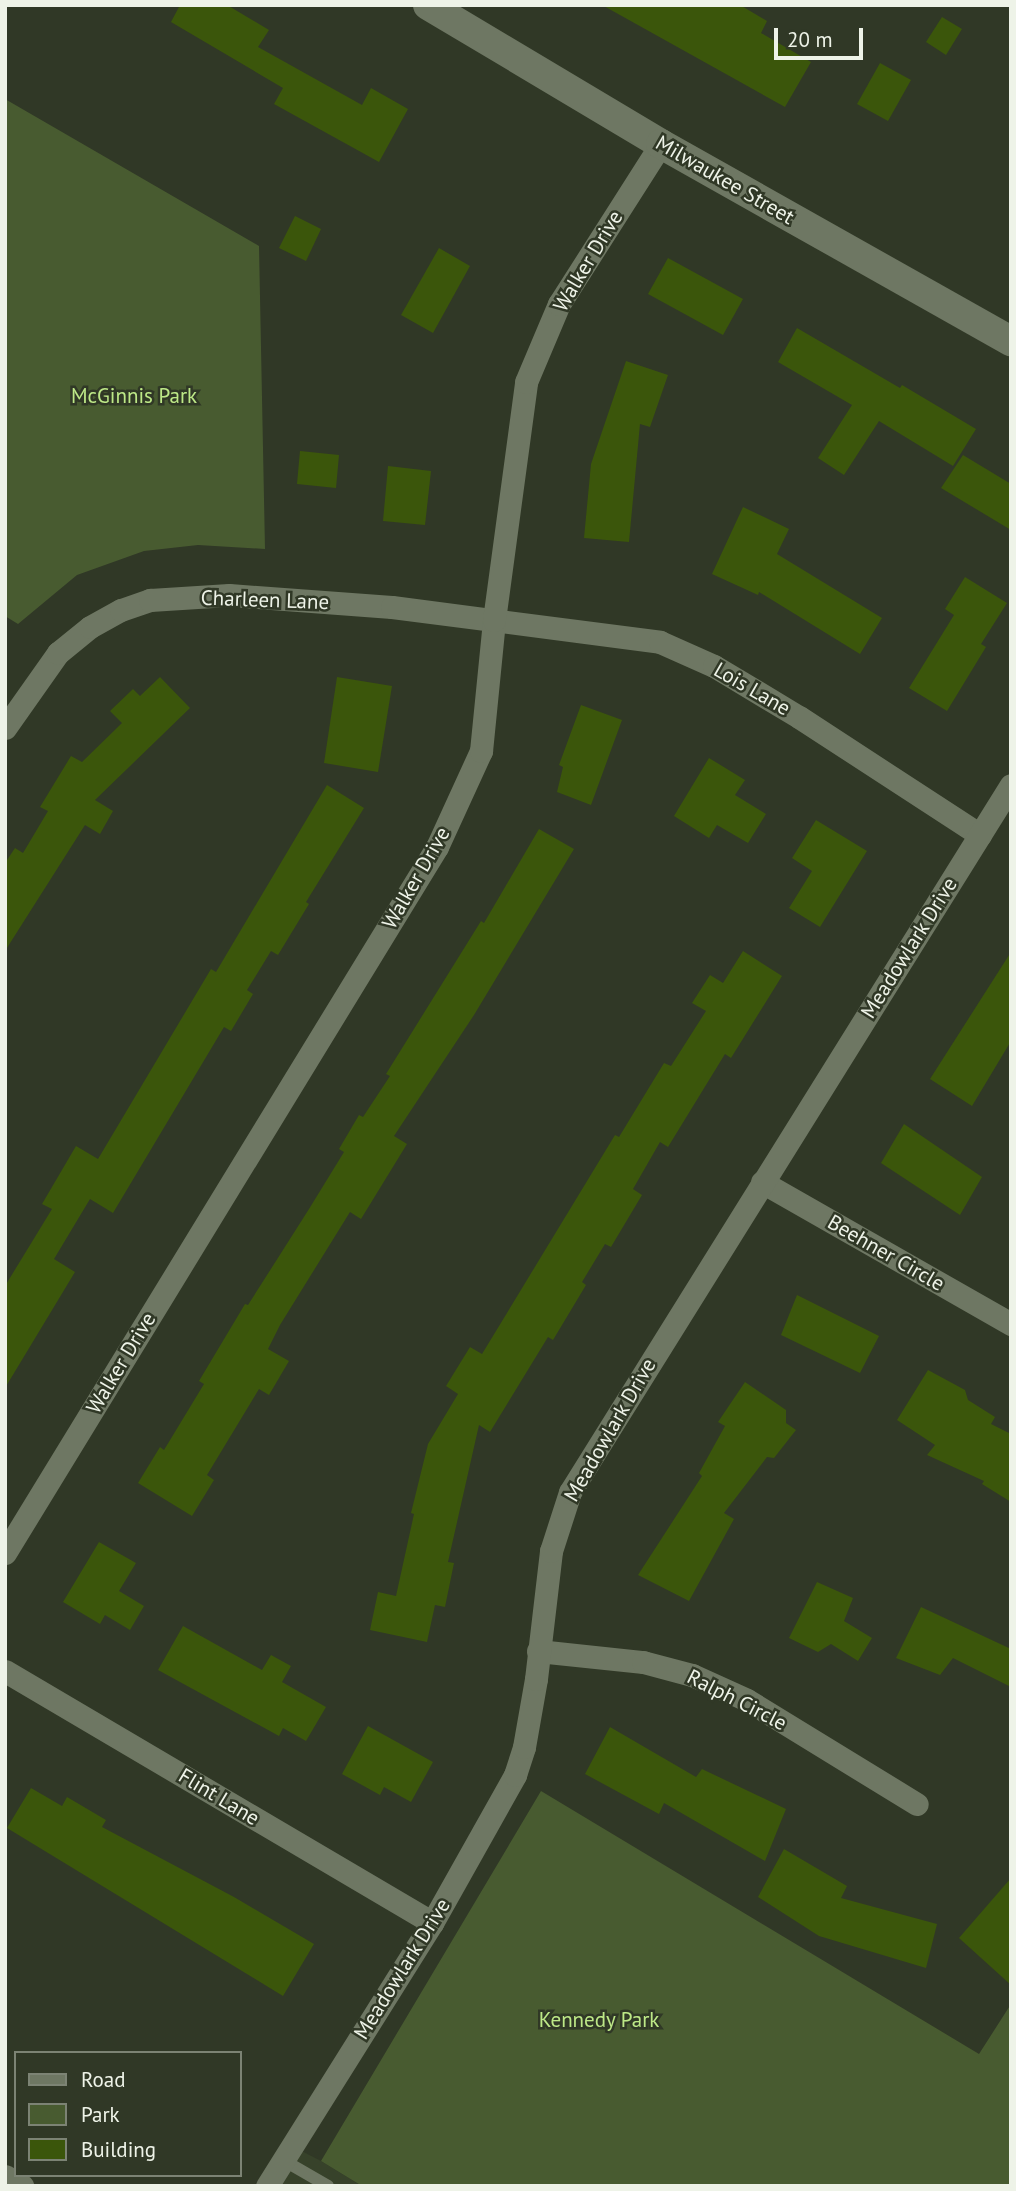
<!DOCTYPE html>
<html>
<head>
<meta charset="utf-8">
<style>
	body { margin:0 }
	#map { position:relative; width:1016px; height:2191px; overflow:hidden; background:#303826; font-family:"PT Sans",sans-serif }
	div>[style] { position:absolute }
	.built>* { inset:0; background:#37422a }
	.green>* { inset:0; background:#485b30 }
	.building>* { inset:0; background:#3b560b }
	.service>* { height:12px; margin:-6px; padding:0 6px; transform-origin:6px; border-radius:6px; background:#6e7763 }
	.minor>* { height:23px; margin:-11.5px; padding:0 11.5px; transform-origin:11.5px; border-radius:11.5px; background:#6e7763 }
	.tertiary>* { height:30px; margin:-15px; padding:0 15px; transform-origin:15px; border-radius:15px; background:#6e7763 }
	span { translate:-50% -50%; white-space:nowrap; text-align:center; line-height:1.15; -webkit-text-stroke:5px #303826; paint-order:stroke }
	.street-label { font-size:21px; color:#eef3e8 }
	.park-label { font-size:21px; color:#bde887 }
	.frame { position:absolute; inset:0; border:7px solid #eef3e8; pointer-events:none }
	.legend { position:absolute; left:14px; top:2051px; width:228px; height:126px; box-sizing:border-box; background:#303826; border:2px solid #7c8374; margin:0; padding:9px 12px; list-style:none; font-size:21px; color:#eef3e8 }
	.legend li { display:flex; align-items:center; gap:14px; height:35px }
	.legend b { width:35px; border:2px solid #7c8374 }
	.scale { position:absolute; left:774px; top:28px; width:89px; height:32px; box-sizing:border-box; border:4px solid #eef3e8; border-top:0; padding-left:9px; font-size:21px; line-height:24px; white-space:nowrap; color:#eef3e8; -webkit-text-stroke:5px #303826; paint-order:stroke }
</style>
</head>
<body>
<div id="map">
	<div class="built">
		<i style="clip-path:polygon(292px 2146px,321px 2161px,362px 2186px,267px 2186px)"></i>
	</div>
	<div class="green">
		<i style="clip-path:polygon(5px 99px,259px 246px,265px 549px,198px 545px,144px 551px,77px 575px,18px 624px,5px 616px)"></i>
		<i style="clip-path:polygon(541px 1791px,979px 2054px,1011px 2004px,1011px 2186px,362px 2186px,321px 2161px)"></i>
	</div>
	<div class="building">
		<i style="clip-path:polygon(180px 5px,227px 5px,269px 30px,258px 47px,362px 105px,371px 88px,408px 109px,379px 162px,274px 104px,283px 88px,171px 22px)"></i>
		<i style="clip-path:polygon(602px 5px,740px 5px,767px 21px,761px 33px,811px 62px,785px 107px)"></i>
		<i style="clip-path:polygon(942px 17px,962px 29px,946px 55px,926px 42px)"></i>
		<i style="clip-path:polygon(880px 63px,911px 80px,888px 121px,857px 104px)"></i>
		<i style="clip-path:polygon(295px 216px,321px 229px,306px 261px,279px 248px)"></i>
		<i style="clip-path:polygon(439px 248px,470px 266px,433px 333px,401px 315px)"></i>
		<i style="clip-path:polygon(668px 258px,743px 299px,723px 335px,648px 294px)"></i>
		<i style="clip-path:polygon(797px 328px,900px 388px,902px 385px,976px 429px,953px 466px,879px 421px,844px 475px,818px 458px,852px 405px,778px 362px)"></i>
		<i style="clip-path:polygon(626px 361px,668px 375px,650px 427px,640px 424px,629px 542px,584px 538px,591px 464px)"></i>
		<i style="clip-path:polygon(300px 451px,339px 455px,336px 488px,297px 484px)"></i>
		<i style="clip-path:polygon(963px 455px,1011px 484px,1011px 530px,941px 488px)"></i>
		<i style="clip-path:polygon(388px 466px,431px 471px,425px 525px,383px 521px)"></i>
		<i style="clip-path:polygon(743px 507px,789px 529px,777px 554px,882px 618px,860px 654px,759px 592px,758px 595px,712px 574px)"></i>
		<i style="clip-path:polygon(965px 577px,1007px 603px,981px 644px,986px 647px,947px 711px,909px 688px,954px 615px,945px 609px)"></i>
		<i style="clip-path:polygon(160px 677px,190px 708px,95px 800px,113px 811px,100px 834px,85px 825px,5px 951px,5px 863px,15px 848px,23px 853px,48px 811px,40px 807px,71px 756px,82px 762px,122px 723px,110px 711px,133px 689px,140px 696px)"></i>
		<i style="clip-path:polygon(337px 677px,392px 686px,378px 772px,324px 763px)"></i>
		<i style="clip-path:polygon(581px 705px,622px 720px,591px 805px,557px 792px,563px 767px,559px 765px)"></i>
		<i style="clip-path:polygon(709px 758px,745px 780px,735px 795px,766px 814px,748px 843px,717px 825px,709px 838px,674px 816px)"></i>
		<i style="clip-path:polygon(327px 785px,364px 808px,306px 902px,309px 904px,278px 955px,271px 951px,247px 990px,253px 994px,231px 1031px,224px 1027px,113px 1213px,90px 1199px,54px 1259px,75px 1272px,5px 1388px,5px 1286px,52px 1209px,42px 1204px,76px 1146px,98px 1159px,211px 969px,216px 972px)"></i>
		<i style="clip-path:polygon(816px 820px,867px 851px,820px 927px,789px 908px,812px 871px,792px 858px)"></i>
		<i style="clip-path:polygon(539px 829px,574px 849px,474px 1015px,394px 1136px,407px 1144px,361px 1219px,350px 1212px,280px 1325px,268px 1349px,289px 1361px,269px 1395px,259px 1389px,207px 1475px,214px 1480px,192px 1516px,138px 1483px,160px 1447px,164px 1450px,204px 1384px,199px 1381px,245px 1304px,248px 1305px,309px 1209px,344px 1152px,339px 1149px,359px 1115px,363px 1117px,390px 1076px,386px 1074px,481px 921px,484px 923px)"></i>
		<i style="clip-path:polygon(743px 951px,782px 976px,731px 1058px,725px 1054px,668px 1147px,660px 1142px,633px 1189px,642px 1195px,611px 1247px,605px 1244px,582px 1282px,586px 1285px,553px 1340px,548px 1337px,490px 1432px,479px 1425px,448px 1562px,454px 1563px,445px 1607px,435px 1605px,427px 1642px,370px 1630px,378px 1592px,396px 1596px,414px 1514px,411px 1513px,428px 1444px,458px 1394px,446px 1386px,470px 1347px,482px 1354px,615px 1135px,619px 1137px,664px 1063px,671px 1066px,706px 1011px,692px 1003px,710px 975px,723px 983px)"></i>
		<i style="clip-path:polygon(1011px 952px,1011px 1041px,972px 1106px,930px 1079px)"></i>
		<i style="clip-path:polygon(904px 1124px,982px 1177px,960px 1215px,881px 1163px)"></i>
		<i style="clip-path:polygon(797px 1295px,879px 1336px,860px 1373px,781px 1335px)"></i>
		<i style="clip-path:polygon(928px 1370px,965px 1390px,968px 1400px,995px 1417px,991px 1424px,1011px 1434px,1011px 1502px,982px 1484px,984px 1481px,927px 1455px,935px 1445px,897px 1420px)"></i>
		<i style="clip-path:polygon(745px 1382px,786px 1410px,786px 1423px,796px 1430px,774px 1458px,767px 1457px,724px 1513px,734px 1519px,689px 1601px,638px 1575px,702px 1476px,699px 1473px,725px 1426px,718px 1422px)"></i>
		<i style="clip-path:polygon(99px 1542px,136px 1563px,119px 1591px,144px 1606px,130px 1630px,105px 1615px,100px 1624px,63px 1602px)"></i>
		<i style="clip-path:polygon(817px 1582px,853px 1598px,844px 1621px,872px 1638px,858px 1661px,831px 1644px,818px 1652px,789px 1638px)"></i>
		<i style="clip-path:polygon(921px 1607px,1011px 1649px,1011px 1687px,953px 1658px,940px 1675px,896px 1658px)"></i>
		<i style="clip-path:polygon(183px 1626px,262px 1670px,271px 1655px,291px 1666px,282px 1682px,326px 1707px,306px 1741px,283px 1728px,279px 1736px,158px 1670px)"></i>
		<i style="clip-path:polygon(368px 1726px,433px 1762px,411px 1802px,384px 1787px,380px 1795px,342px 1774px)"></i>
		<i style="clip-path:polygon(610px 1727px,696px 1777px,702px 1769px,786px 1809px,765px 1861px,664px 1803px,659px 1814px,585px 1774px)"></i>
		<i style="clip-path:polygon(31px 1788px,62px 1806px,67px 1797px,106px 1820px,102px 1827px,234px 1897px,314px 1944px,283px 1996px,7px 1828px)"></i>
		<i style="clip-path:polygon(784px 1849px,847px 1886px,841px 1898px,937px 1924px,926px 1968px,819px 1936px,758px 1897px)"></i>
		<i style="clip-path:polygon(1011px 1878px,1011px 1985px,959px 1938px)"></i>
	</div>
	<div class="service">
		<i style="left:283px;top:2160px;width:52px;rotate:30deg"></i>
	</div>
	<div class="minor">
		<i style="left:5px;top:728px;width:92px;rotate:-54.8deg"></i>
		<i style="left:58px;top:653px;width:41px;rotate:-39.1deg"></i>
		<i style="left:90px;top:627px;width:35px;rotate:-29deg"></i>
		<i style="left:121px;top:610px;width:31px;rotate:-19deg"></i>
		<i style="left:150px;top:600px;width:79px;rotate:-3.6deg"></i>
		<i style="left:229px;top:595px;width:163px;rotate:4.2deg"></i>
		<i style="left:392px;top:607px;width:270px;rotate:7.4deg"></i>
		<i style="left:660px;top:642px;width:59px;rotate:24deg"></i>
		<i style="left:714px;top:666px;width:99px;rotate:31deg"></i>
		<i style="left:799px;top:717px;width:216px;rotate:33.1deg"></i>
		<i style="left:762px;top:1182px;width:287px;rotate:29.7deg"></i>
		<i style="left:5px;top:1553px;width:828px;rotate:-58.54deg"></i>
		<i style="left:437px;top:847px;width:106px;rotate:-65.4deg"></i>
		<i style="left:481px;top:751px;width:132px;rotate:-84.3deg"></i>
		<i style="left:494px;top:620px;width:240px;rotate:-82.3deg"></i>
		<i style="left:526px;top:382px;width:85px;rotate:-67.1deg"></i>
		<i style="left:559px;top:304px;width:190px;rotate:-57.5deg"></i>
		<i style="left:538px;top:1651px;width:106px;rotate:6deg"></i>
		<i style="left:643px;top:1662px;width:51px;rotate:14.9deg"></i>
		<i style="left:692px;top:1675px;width:60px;rotate:24.4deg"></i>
		<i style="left:747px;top:1700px;width:199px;rotate:31.5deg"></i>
		<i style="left:5px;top:1671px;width:496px;rotate:30.5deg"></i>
		<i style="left:5px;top:2176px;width:20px;rotate:30deg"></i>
		<i style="left:267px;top:2186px;width:310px;rotate:-57.9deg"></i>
		<i style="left:432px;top:1923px;width:170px;rotate:-60.7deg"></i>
		<i style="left:515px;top:1775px;width:29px;rotate:-72deg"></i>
		<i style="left:524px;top:1747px;width:69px;rotate:-80deg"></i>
		<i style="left:536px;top:1679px;width:129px;rotate:-83.3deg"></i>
		<i style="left:551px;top:1551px;width:62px;rotate:-72.1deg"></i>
		<i style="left:570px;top:1492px;width:833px;rotate:-58.05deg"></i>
	</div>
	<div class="tertiary">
		<i style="left:428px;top:5px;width:271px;rotate:30.8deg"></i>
		<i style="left:661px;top:144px;width:402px;rotate:29.4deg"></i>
	</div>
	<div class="street-label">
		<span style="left:725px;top:180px;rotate:30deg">Milwaukee Street</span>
		<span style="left:588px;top:261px;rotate:-59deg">Walker Drive</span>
		<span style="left:265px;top:600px;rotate:2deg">Charleen Lane</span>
		<span style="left:752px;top:689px;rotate:30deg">Lois Lane</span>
		<span style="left:416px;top:878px;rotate:-60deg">Walker Drive</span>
		<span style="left:909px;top:948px;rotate:-58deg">Meadowlark Drive</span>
		<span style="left:886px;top:1253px;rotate:30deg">Beehner Circle</span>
		<span style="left:121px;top:1363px;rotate:-59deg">Walker Drive</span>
		<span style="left:610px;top:1430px;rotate:-60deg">Meadowlark Drive</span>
		<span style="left:737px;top:1700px;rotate:27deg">Ralph Circle</span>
		<span style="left:219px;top:1797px;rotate:31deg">Flint Lane</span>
		<span style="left:402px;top:1969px;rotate:-58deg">Meadowlark Drive</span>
	</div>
	<div class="park-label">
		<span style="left:134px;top:396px">McGinnis Park</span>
		<span style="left:599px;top:2020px">Kennedy Park</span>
	</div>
	<div class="frame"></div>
	<ul class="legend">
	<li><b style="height:9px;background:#6e7763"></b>Road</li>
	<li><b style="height:19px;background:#485b30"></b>Park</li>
	<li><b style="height:19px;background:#3b560b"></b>Building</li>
	</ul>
	<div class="scale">20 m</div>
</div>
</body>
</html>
